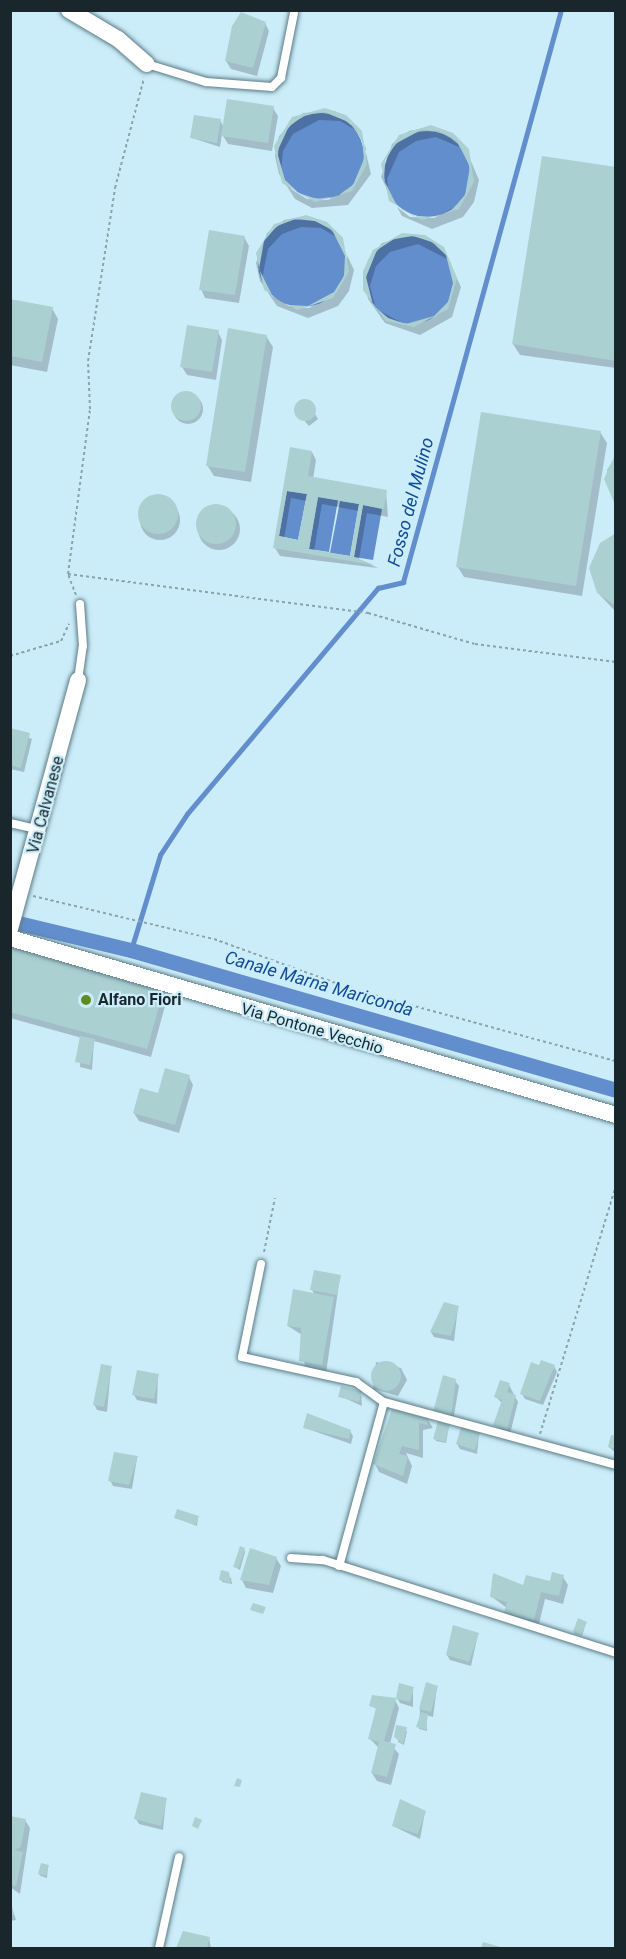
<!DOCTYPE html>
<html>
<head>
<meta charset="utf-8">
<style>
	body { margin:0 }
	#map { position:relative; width:626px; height:1959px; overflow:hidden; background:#cbedf9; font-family:Roboto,sans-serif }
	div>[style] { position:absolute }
	.water>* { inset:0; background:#628ecd }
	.round { border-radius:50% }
	.shadow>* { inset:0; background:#0003 }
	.stream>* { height:4.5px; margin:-2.25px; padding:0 2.25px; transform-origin:2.25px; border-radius:2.25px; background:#628ecd }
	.canal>* { height:15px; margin:-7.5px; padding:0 7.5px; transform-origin:7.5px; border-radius:7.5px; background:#628ecd }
	.building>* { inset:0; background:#abd0d2 }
	.path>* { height:2px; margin-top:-1px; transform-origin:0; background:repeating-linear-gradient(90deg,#8aa4ae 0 3px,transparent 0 6px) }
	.roads { filter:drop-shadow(0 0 2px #5b7b85) drop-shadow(0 0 2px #5b7b85) }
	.lane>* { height:8px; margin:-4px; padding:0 4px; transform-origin:4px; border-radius:4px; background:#fff }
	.street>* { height:16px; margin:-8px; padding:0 8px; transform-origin:8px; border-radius:8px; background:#fff }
	.dots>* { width:16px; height:16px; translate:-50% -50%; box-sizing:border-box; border:3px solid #cbedf9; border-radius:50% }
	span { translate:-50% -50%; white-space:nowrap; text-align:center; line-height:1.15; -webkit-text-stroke:4.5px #cbedf9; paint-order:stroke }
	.street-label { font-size:16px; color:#19262b }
	.poi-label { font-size:16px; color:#19262b; font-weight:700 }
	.left { translate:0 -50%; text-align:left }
	.water-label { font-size:18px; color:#104b96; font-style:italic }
	.frame { position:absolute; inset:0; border:12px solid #19262b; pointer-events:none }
</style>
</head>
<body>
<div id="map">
	<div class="water">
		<i class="round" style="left:278px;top:113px;width:86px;height:86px"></i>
		<i class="round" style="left:384px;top:131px;width:86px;height:86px"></i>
		<i class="round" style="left:258px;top:219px;width:88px;height:88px"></i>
		<i class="round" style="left:366px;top:236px;width:88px;height:88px"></i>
		<i style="clip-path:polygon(287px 491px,307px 494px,298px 540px,279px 536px)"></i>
		<i style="clip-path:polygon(318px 497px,338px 500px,329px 552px,309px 549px)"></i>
		<i style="clip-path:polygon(340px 501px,359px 504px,350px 556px,330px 553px)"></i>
		<i style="clip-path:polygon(363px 505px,382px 509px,373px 560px,354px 557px)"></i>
	</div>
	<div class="shadow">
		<i style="clip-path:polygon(265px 23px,269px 31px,257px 76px,231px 69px,226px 61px)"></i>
		<i style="clip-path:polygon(273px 108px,278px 116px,272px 151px,228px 144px,222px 134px,220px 147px,192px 138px,220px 120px,224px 128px)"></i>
		<i style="clip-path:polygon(evenodd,335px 111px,361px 132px,371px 174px,348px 205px,312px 208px,295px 199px,279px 174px,275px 156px,279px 136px,303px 113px,335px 111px,319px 120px,340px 121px,357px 131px,366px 148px,364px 169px,354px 186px,328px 200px,307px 199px,291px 189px,281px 172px,283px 151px,293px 134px,319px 120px)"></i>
		<i style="clip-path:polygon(431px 127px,461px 141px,459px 147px,436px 137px,416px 141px,399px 152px,387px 179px,389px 193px,381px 177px,392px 144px,409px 131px)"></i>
		<i style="clip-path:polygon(470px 159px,479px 180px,474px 202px,463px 217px,432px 229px,402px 216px,397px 207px,410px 217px,434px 218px,460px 204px,472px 177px)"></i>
		<i style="clip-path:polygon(616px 169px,616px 368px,520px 355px,513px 344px)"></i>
		<i style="clip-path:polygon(evenodd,306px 216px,335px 230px,354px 270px,349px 291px,338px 306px,308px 318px,277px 306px,260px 281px,256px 263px,267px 233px,284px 220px,306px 216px,301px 227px,321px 228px,338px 238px,347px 256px,345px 276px,335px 294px,309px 308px,289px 306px,272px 296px,262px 279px,268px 249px,282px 234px,301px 227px)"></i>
		<i style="clip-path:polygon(evenodd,414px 234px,443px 248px,461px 287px,452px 317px,420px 335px,385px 323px,368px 299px,364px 280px,368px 260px,382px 243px,414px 234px,418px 244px,449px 260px,455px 283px,449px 303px,435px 317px,406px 325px,376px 309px,370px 286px,376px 266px,390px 252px,418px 244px)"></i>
		<i style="clip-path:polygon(244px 237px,249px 246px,239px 303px,205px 298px,201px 289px)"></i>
		<i style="clip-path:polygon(10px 300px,52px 308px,58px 319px,47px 372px,10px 365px)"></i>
		<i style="clip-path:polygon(218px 332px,222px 340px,216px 380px,187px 375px,182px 367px)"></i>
		<i style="clip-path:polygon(266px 336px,273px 347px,251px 482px,214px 476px,207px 465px)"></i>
		<i class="round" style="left:173px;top:394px;width:30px;height:30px"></i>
		<i style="clip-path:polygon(307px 401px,318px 419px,309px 426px,295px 410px)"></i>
		<i style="clip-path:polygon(600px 432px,607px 443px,582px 596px,464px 577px,457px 566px)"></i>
		<i style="clip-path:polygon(evenodd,291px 449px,312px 452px,316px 460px,313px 479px,386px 491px,388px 517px,367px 513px,359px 559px,378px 568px,280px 556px,275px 548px,291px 449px,291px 498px,307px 501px,300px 542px,284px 539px,291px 498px,291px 449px,322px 504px,359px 511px,351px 558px,314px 551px,322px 504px)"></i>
		<i style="clip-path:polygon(616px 456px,616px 507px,607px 470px)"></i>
		<i class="round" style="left:140px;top:500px;width:40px;height:40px"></i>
		<i class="round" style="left:198px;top:508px;width:42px;height:42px"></i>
		<i style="clip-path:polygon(616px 537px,616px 612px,598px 593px)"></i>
		<i style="clip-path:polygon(10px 730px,32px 739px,24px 772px,10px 769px)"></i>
		<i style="clip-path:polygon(14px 949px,163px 990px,167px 999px,151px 1057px,94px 1041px,92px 1070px,80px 1067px,82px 1038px,10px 1018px)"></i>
		<i style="clip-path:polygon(189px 1077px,193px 1085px,179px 1133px,139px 1121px,134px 1113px)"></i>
		<i style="clip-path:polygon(340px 1277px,326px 1373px,305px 1369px,302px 1335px,288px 1326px,315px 1295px,312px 1290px)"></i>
		<i style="clip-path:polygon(458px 1307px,454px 1341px,434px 1337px,431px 1332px)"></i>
		<i style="clip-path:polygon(376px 1362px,401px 1368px,407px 1380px,398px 1396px,373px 1389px)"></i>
		<i style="clip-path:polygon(554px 1366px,557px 1372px,543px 1405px,525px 1399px,522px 1394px,540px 1367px)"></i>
		<i style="clip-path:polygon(111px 1367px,107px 1412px,97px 1410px,94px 1404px)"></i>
		<i style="clip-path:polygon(158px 1376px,157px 1404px,137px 1400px,134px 1395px)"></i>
		<i style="clip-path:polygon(455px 1381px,459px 1386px,453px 1421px,437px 1417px)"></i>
		<i style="clip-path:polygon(509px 1385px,518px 1402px,510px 1434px,494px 1425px,502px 1403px,496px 1397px)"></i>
		<i style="clip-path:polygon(361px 1392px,362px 1406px,340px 1396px)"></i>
		<i style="clip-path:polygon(393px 1411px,428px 1420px,433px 1428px,423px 1430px,423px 1458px,406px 1453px,412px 1466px,407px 1484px,379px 1472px,375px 1464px)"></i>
		<i style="clip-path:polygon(449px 1426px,446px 1443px,436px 1441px,435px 1438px)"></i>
		<i style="clip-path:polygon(305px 1428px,350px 1431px,353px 1436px,351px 1444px)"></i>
		<i style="clip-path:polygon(479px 1434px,477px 1454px,460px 1449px,457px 1444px)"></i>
		<i style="clip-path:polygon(616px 1438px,616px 1453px,609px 1447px)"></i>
		<i style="clip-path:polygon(137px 1458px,132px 1489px,113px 1486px,110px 1480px)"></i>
		<i style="clip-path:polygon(198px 1517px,197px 1526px,176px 1518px)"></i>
		<i style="clip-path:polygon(244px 1549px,245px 1552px,240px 1570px,235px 1567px)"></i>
		<i style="clip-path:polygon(276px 1558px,281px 1566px,273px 1593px,246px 1588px,242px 1580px)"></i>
		<i style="clip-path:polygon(222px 1573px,231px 1578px,232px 1584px,222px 1582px)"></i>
		<i style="clip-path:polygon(563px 1577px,568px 1585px,563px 1604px,545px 1599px,538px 1628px,511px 1621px,507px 1608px,492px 1597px)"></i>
		<i style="clip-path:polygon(586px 1623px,582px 1636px,575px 1634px,574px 1632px)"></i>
		<i style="clip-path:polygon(478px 1634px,471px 1666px,450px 1660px,447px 1655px)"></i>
		<i style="clip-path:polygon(437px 1687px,433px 1717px,426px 1715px,427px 1731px,419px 1729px,420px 1709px)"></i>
		<i style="clip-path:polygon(413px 1688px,413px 1707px,400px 1703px,397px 1698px)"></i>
		<i style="clip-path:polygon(395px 1700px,399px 1708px,390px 1744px,399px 1754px,391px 1785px,377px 1781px,372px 1773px,379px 1748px,369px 1738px,377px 1709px,371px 1706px)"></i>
		<i style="clip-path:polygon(398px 1727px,407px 1731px,404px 1745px,398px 1742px)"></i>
		<i style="clip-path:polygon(166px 1799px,163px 1830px,139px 1824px,136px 1819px)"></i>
		<i style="clip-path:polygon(425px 1812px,420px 1839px,393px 1826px)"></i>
		<i style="clip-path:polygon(10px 1817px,25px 1820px,30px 1828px,20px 1894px,10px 1887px)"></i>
		<i style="clip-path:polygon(48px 1866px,47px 1878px,41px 1876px,39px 1874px)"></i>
		<i style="clip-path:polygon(10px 1901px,16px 1920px,10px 1921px)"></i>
		<i style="clip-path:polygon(184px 1933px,209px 1938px,211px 1948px,179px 1948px)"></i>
	</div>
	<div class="stream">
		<i style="left:131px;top:950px;width:99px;rotate:-73deg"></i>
		<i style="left:160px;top:855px;width:49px;rotate:-56.6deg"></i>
		<i style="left:187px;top:814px;width:296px;rotate:-49.8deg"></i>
		<i style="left:378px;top:588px;width:26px;rotate:-13deg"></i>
		<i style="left:403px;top:582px;width:593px;rotate:-74.56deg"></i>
	</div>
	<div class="canal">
		<i style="left:10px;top:921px;width:124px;rotate:13.5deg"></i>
		<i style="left:131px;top:950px;width:505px;rotate:16.1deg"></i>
	</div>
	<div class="building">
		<i style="clip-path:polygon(241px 12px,266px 22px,253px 68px,225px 61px,232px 26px)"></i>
		<i style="clip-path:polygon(227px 99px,274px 106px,268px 143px,221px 136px)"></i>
		<i style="clip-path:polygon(evenodd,325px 108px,346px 115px,362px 131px,367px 164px,352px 191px,315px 202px,282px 183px,274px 146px,292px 117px,325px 108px,324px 112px,351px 123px,362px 139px,364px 159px,353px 185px,337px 196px,317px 199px,299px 193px,285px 180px,277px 152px,289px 126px,305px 115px,324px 112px)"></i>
		<i style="clip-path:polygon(194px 115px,221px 119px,217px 143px,190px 138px)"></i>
		<i style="clip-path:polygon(evenodd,431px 125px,453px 133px,469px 149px,474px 182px,459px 209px,422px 220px,389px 201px,381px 164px,399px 135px,431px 125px,421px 130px,440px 131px,457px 141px,470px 167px,465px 195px,452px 210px,434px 217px,414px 216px,397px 206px,384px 180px,385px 161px,395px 144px,421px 130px)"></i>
		<i style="clip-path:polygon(542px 156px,616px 167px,616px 361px,512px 344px)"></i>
		<i style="clip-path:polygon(evenodd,306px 215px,327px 222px,343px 238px,349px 272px,333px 298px,297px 310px,264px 290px,256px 253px,274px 224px,306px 215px,295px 219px,315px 221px,332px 230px,345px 256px,344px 276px,334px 292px,308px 306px,289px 305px,272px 295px,259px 269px,264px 241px,277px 226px,295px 219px)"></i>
		<i style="clip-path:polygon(209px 230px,245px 236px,235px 295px,199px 290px)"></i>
		<i style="clip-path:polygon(evenodd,402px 233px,425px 235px,444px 247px,457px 278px,448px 309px,414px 327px,386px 321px,363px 290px,363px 271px,373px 250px,402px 233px,413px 236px,432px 242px,446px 255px,453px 283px,448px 302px,434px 316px,406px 324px,388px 318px,373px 305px,366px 277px,377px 250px,394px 239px,413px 236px)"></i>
		<i style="clip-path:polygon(10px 299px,53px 307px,42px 362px,10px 356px)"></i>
		<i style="clip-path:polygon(187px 325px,219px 330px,212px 372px,180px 367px)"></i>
		<i style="clip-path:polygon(228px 328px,267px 335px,245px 472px,206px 466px)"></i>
		<i class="round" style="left:171px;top:391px;width:30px;height:30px"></i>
		<i class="round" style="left:294px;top:399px;width:22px;height:22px"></i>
		<i style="clip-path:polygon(481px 412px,601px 431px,576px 586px,456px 567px)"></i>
		<i style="clip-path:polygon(evenodd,290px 447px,312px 451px,308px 476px,387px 490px,384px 509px,363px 505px,354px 557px,374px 565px,273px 548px,290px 447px,287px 491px,307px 494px,298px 540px,279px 536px,287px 491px,290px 447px,318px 497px,359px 504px,350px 556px,309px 549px,318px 497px)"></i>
		<i style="clip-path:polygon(616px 453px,616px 507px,604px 479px)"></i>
		<i class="round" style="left:138px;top:494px;width:40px;height:40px"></i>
		<i class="round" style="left:196px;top:504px;width:40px;height:40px"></i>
		<i style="clip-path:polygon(616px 533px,616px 606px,597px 593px,589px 568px,600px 543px)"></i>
		<i style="clip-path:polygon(10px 728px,30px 733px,21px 768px,10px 765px)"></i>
		<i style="clip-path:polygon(12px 947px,164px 989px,147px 1049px,10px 1012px)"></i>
		<i style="clip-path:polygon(80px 1036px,95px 1039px,90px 1065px,75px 1062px)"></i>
		<i style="clip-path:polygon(165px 1068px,190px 1075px,175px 1125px,133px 1113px,140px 1088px,158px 1093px)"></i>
		<i style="clip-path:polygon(314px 1270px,341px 1275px,337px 1295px,310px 1290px)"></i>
		<i style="clip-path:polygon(293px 1289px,334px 1297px,322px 1365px,299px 1361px,301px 1328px,287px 1326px)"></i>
		<i style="clip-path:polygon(444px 1302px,459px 1306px,451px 1336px,430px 1332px)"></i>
		<i style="clip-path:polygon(541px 1360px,555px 1365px,540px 1401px,520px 1394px,531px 1362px,539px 1365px)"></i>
		<i class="round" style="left:371px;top:1361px;width:30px;height:30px"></i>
		<i style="clip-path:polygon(101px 1364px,112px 1366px,104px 1407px,93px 1405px)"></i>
		<i style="clip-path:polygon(137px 1370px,159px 1374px,154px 1399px,132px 1395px)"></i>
		<i style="clip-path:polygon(443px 1375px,456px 1379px,451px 1417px,433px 1412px)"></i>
		<i style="clip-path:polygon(500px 1380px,510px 1383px,507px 1392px,516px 1395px,507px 1430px,493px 1425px,502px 1400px,494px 1397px)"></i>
		<i style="clip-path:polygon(341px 1386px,362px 1391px,359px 1402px,338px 1397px)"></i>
		<i style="clip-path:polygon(392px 1409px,429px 1419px,427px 1425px,419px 1423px,419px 1450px,402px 1446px,399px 1454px,408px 1456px,403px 1476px,373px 1464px)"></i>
		<i style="clip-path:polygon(307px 1413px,351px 1430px,349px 1439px,303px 1428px)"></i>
		<i style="clip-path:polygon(438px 1421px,450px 1425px,445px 1442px,433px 1439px)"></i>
		<i style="clip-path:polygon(461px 1427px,480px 1433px,475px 1450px,456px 1444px)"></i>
		<i style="clip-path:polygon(611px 1435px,616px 1436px,616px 1449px,608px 1447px)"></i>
		<i style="clip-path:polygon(114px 1452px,138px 1456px,129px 1485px,108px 1481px)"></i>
		<i style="clip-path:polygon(177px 1509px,199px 1516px,196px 1525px,174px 1518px)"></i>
		<i style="clip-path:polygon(240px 1546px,245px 1548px,239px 1568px,233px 1567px)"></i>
		<i style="clip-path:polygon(250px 1548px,277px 1557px,269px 1585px,240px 1580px)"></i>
		<i style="clip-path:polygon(221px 1570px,229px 1572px,231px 1583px,219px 1580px)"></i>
		<i style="clip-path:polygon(552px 1572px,564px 1575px,559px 1596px,541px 1592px,534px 1620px,504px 1613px,507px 1602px,490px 1597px,493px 1573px,523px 1585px,526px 1575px,550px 1581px)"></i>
		<i style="clip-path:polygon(253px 1603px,266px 1607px,263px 1614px,250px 1610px)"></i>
		<i style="clip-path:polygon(578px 1618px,587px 1622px,581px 1635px,573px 1632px)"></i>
		<i style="clip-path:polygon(453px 1625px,479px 1633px,469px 1662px,446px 1655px)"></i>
		<i style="clip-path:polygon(426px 1682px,438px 1686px,431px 1712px,419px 1709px)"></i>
		<i style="clip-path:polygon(399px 1683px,414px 1687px,410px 1702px,396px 1699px,384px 1741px,396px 1744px,387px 1777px,371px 1773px,379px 1742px,368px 1739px,376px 1708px,369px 1706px,372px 1695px,396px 1698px)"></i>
		<i style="clip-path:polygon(421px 1712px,428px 1714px,426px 1730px,416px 1727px)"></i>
		<i style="clip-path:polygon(396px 1725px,407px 1727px,403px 1744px,394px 1737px)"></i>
		<i style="clip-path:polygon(237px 1778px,242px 1780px,240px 1787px,234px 1786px)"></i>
		<i style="clip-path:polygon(141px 1792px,167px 1798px,161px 1826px,134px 1819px)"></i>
		<i style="clip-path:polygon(400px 1799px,426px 1811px,418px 1834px,392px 1826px)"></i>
		<i style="clip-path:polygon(10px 1816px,26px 1819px,21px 1847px,14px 1850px,23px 1852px,16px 1886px,10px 1885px)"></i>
		<i style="clip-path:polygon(195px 1817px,202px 1820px,198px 1829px,192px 1826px)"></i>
		<i style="clip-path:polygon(41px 1863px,49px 1865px,46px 1876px,38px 1874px)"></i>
		<i style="clip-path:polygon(10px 1899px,14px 1915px,10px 1915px)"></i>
		<i style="clip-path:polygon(183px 1931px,210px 1937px,207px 1948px,176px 1948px)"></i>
		<i style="clip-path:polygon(483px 1942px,504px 1948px,481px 1948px)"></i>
	</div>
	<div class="path">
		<i style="left:68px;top:574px;width:303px;rotate:7.4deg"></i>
		<i style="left:368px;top:613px;width:111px;rotate:16.2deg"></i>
		<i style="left:475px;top:644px;width:142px;rotate:7.3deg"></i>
		<i style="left:76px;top:595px;width:22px;rotate:-111deg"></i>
		<i style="left:68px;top:574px;width:166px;rotate:-82.4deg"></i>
		<i style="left:90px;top:409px;width:48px;rotate:-92.4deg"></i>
		<i style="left:88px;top:361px;width:175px;rotate:-81.1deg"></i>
		<i style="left:115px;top:188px;width:114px;rotate:-75.2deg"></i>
		<i style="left:10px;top:656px;width:53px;rotate:-16.4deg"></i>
		<i style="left:61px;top:641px;width:19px;rotate:-65deg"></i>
		<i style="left:33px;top:896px;width:186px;rotate:13.4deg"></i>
		<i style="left:214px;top:939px;width:147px;rotate:19.9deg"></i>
		<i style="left:352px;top:989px;width:274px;rotate:15.3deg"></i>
		<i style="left:264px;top:1252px;width:55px;rotate:-78.5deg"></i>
		<i style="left:540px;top:1434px;width:259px;rotate:-73deg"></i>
	</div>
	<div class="roads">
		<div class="lane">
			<i style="left:147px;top:64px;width:62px;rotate:17deg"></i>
			<i style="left:206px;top:82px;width:66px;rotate:4.3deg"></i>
			<i style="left:272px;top:87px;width:13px;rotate:-45deg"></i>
			<i style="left:281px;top:78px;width:66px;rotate:-78.7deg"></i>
			<i style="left:78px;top:680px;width:34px;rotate:-82deg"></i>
			<i style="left:83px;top:646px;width:42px;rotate:-94.1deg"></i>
			<i style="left:10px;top:823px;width:31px;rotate:13deg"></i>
			<i style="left:261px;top:1264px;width:95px;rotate:101.5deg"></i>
			<i style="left:242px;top:1357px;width:117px;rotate:12.4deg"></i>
			<i style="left:356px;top:1382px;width:34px;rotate:36deg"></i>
			<i style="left:384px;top:1402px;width:170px;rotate:105.3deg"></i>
			<i style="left:384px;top:1402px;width:240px;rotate:15.2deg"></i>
			<i style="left:291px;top:1558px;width:32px;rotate:4deg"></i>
			<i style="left:323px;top:1560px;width:307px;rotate:17.6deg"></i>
			<i style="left:159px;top:1948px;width:93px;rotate:-77.6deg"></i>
		</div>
		<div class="street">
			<i style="left:69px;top:10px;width:57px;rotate:30.6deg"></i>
			<i style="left:118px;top:39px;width:38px;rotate:41deg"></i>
			<i style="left:10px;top:929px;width:258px;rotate:-74.7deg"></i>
			<i style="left:10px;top:938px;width:631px;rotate:16.28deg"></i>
		</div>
	</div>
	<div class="dots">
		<i style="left:86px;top:1000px;background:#608c1d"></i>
	</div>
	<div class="street-label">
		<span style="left:46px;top:805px;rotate:-75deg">Via Calvanese</span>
		<span style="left:312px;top:1029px;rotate:16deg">Via Pontone Vecchio</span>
	</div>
	<div class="poi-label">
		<span class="left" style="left:98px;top:1000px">Alfano Fiori</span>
	</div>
	<div class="water-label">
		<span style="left:411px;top:502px;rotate:-75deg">Fosso del Mulino</span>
		<span style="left:319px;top:984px;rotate:16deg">Canale Marna Mariconda</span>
	</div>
	<div class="frame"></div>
</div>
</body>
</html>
